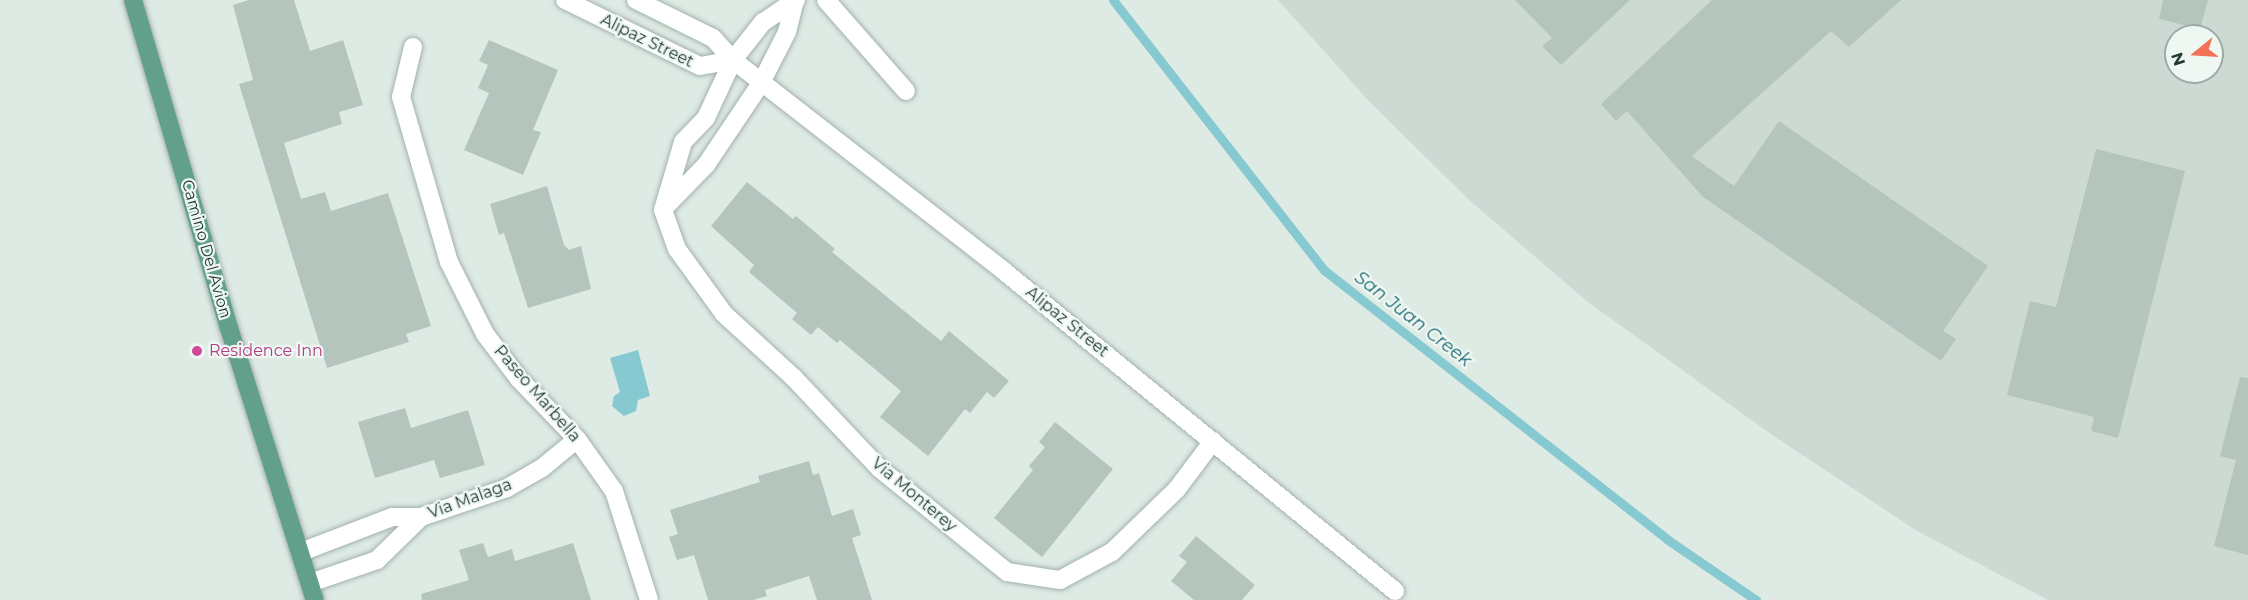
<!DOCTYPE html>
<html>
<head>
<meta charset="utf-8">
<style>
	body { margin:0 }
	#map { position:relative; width:2248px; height:600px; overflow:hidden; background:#deeae4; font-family:Montserrat,sans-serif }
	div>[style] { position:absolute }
	.built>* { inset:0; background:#cddad3 }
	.water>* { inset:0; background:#86c9d0 }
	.stream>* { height:9px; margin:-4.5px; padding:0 4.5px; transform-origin:4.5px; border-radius:4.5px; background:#86c9d0 }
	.building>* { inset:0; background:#b4c5bd }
	.roads { filter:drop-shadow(0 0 2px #a1b2ab) drop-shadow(0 0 2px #a1b2ab) }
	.minor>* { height:18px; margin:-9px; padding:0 9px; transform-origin:9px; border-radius:9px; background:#fff }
	.major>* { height:18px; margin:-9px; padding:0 9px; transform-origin:9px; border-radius:9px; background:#63a08c }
	.dots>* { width:16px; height:16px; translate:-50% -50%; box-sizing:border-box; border:3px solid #eff7f2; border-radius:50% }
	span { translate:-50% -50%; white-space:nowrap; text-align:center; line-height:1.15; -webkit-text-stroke:4.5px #eff7f2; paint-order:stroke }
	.street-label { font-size:16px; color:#203a31 }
	.hotel-label { font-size:16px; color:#b23c85 }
	.left { translate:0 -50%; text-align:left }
	.water-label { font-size:18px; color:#1b6b75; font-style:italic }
	.north { position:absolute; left:2164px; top:24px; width:60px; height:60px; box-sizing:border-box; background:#eff7f2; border:2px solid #9caba5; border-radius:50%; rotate:252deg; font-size:16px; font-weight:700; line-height:24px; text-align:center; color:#203a31 }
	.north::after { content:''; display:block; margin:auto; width:21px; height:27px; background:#f17255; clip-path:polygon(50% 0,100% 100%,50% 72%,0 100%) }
</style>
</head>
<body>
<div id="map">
	<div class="built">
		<i style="clip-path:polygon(evenodd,1278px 0,2248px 0,2248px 600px,2048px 600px,1917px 531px,1768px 432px,1588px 302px,1468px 199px,1367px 99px,1278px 0,2176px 36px,2212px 36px,2212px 72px,2176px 72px,2176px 36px)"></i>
	</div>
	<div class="water">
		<i style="clip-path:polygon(638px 350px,650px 396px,638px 400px,636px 411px,624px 416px,612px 406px,614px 396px,620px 392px,610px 358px)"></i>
	</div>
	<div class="stream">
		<i style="left:1113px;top:0;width:343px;rotate:52deg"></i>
		<i style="left:1324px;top:270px;width:437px;rotate:38.1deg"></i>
		<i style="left:1668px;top:540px;width:107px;rotate:34.3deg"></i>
	</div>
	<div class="building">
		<i style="clip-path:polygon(249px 0,294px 0,310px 51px,343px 40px,363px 105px,339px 112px,342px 124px,284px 143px,301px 199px,325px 192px,331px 211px,388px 193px,431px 326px,406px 334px,409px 342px,327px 368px,239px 84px,253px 80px,233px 5px)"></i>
		<i style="clip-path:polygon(1515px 0,1630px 0,1561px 65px,1542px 46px,1552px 38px)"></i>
		<i style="clip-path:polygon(1712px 0,1901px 0,1849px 47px,1831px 31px,1692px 156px,1734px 186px,1779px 121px,1988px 266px,1943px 331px,1956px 339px,1941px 361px,1703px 197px,1627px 111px,1616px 121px,1601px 104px)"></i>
		<i style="clip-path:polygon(2163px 0,2208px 0,2200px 29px,2159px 19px)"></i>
		<i style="clip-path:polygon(489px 40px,558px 70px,533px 130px,541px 132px,523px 175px,464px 150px,489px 93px,478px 88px,488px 65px,479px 61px)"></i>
		<i style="clip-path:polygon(2096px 149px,2185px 171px,2118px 438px,2091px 431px,2094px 417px,2007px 395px,2030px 301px,2056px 307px)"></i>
		<i style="clip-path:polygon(747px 182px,793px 219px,796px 216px,835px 249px,832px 252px,941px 341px,949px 331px,1009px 381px,994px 398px,987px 392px,970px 413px,965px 409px,928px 456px,880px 417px,901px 391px,840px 340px,837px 343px,818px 327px,811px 335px,792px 319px,797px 313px,749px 272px,754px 265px,711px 226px)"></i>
		<i style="clip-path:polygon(547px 186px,564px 245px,569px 250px,581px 246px,591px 289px,528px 308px,504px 233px,499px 235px,490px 204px)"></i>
		<i style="clip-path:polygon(2240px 377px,2248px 378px,2248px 555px,2214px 546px,2236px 460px,2220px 456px)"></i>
		<i style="clip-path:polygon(405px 408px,411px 428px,468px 410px,485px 465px,440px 478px,434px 460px,375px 478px,358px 422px)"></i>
		<i style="clip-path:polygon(1055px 422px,1113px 469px,1042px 557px,994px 518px,1033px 470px,1029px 466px,1045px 447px,1039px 442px)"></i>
		<i style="clip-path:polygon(809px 461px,813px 475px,819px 473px,832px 516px,853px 509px,861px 535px,852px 538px,872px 600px,817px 600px,809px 576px,765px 590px,767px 596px,753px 600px,708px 600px,694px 555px,677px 560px,669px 537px,678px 534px,670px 510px,760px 482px,758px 476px)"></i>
		<i style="clip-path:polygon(1196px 536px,1255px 585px,1242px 600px,1194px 600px,1171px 581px,1187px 562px,1179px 556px)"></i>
		<i style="clip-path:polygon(483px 543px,488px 557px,512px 549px,515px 561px,573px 543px,591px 600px,422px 600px,421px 594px,469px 580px,459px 550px)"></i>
	</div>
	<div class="roads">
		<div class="minor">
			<i style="left:565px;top:0;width:150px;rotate:26.1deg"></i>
			<i style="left:700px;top:66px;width:34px;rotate:-10deg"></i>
			<i style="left:636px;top:0;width:86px;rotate:26.3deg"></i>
			<i style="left:713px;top:38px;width:30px;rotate:48deg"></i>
			<i style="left:733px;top:60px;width:345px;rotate:37.9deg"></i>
			<i style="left:1005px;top:272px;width:504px;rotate:39.28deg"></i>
			<i style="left:796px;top:0;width:40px;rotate:146deg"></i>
			<i style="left:763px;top:22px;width:48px;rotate:128.3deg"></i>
			<i style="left:733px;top:60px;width:64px;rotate:115deg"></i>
			<i style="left:706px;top:118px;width:33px;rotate:134deg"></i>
			<i style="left:683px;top:142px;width:71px;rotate:106.4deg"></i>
			<i style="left:663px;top:210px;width:41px;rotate:70.3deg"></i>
			<i style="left:677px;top:249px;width:80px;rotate:54.1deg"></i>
			<i style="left:724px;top:314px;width:95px;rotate:42.4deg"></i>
			<i style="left:794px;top:378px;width:124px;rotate:46.6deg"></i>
			<i style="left:879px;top:468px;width:165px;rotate:39.1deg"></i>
			<i style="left:1007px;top:572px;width:54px;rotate:8.6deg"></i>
			<i style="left:1060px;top:580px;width:59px;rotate:-28.3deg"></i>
			<i style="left:1112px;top:552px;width:91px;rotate:-44.1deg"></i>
			<i style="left:1177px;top:489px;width:60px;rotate:-53.1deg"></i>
			<i style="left:826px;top:0;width:121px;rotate:48.7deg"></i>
			<i style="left:413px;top:47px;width:51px;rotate:103.5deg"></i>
			<i style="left:401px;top:97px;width:172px;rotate:73.8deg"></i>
			<i style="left:449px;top:262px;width:80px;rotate:63.4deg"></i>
			<i style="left:485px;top:334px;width:56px;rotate:52.9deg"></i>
			<i style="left:519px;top:379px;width:83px;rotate:46deg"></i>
			<i style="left:577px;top:439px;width:64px;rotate:54.6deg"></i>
			<i style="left:614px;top:491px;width:114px;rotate:72.2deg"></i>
			<i style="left:664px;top:208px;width:60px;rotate:-45.7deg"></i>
			<i style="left:706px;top:165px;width:99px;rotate:-56.1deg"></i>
			<i style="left:761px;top:83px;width:57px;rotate:-63deg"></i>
			<i style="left:787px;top:32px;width:32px;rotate:-76deg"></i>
			<i style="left:301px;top:552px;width:97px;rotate:-21deg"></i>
			<i style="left:392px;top:517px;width:29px"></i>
			<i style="left:421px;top:517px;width:91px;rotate:-18.6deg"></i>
			<i style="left:507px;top:488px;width:40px;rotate:-29.7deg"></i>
			<i style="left:542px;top:468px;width:45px;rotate:-39.6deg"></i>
			<i style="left:310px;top:583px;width:71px;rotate:-18.9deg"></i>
			<i style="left:377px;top:560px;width:62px;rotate:-44.3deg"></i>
		</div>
		<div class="major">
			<i style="left:133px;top:0;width:342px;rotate:73.7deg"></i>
			<i style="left:229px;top:328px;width:285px;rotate:72.5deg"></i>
		</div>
	</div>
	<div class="dots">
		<i style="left:197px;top:351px;background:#d1479c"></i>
	</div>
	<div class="street-label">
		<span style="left:647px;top:41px;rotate:26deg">Alipaz Street</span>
		<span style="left:206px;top:249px;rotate:74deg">Camino Del Avion</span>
		<span style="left:1067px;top:322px;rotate:39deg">Alipaz Street</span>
		<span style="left:537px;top:394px;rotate:49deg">Paseo Marbella</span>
		<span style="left:914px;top:495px;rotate:40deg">Via Monterey</span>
		<span style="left:470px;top:499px;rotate:-20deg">Via Malaga</span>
	</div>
	<div class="hotel-label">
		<span class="left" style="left:209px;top:351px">Residence Inn</span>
	</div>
	<div class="water-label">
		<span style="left:1413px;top:319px;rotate:38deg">San Juan Creek</span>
	</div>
	<div class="north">N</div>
</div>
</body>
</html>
